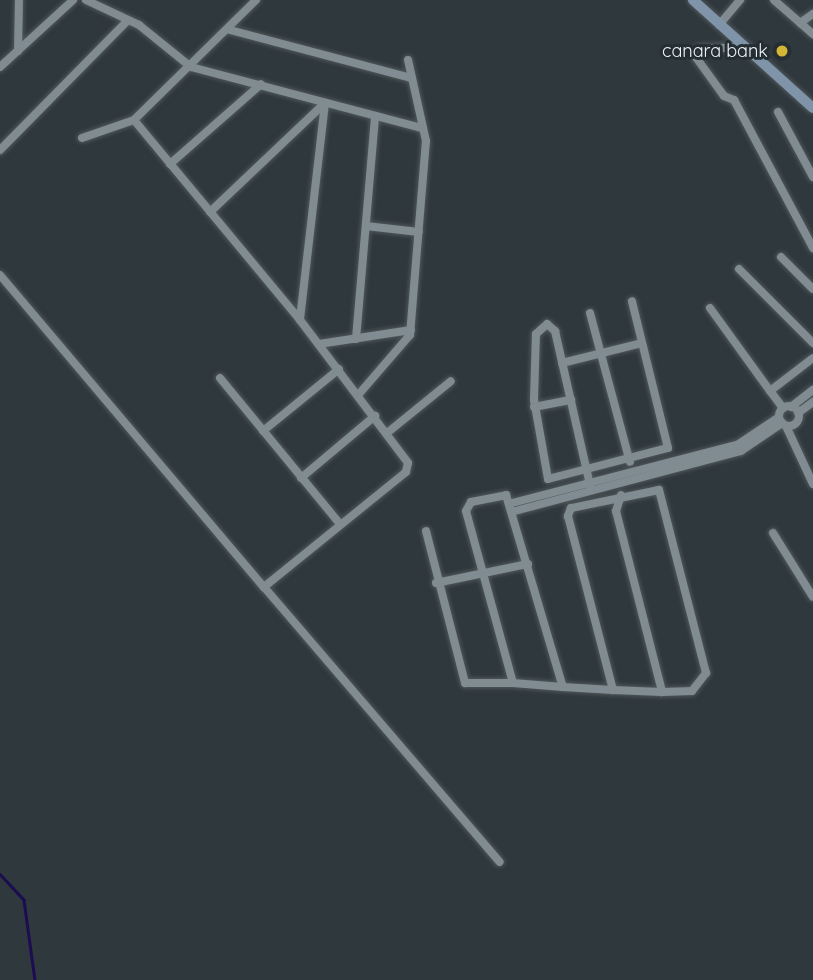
<!DOCTYPE html>
<html>
<head>
<meta charset="utf-8">
<style>
	body { margin:0 }
	#map { position:relative; width:813px; height:980px; overflow:hidden; background:#2f383d; font-family:Quicksand,sans-serif }
	div>[style] { position:absolute }
	.stream>* { height:2.5px; margin:-1.25px; padding:0 1.25px; transform-origin:1.25px; border-radius:1.25px; background:#1c0c51 }
	.roads { filter:drop-shadow(0 0 2px #4f575b) drop-shadow(0 0 2px #4f575b) }
	.minor>* { height:8px; margin:-4px; padding:0 4px; transform-origin:4px; border-radius:4px; background:#808c91 }
	.minor>.ring { margin:-4px; padding:0; box-sizing:content-box; background:none; border:8px solid #808c91; border-radius:50% }
	.secondary>* { height:10px; margin:-5px; padding:0 5px; transform-origin:5px; border-radius:5px; background:#7f94a9 }
	.dots>* { width:19px; height:19px; translate:-50% -50%; box-sizing:border-box; border:4px solid #252e33; border-radius:50% }
	span { translate:-50% -50%; white-space:nowrap; text-align:center; line-height:1.15; -webkit-text-stroke:6px #252e33; paint-order:stroke }
	.poi-label { font-size:18px; color:#eef4f8 }
	.right { translate:-100% -50%; text-align:right }
</style>
</head>
<body>
<div id="map">
	<div class="stream">
		<i style="left:0;top:874px;width:35px;rotate:47deg"></i>
		<i style="left:24px;top:900px;width:81px;rotate:82.2deg"></i>
	</div>
	<div class="roads">
		<div class="minor">
			<i style="left:86px;top:0;width:59px;rotate:25.3deg"></i>
			<i style="left:139px;top:25px;width:67px;rotate:38.9deg"></i>
			<i style="left:191px;top:67px;width:239px;rotate:14.8deg"></i>
			<i style="left:256px;top:0;width:171px;rotate:135.5deg"></i>
			<i style="left:134px;top:120px;width:260px;rotate:50.3deg"></i>
			<i style="left:300px;top:320px;width:179px;rotate:52.9deg"></i>
			<i style="left:408px;top:463px;width:9px;rotate:103deg"></i>
			<i style="left:406px;top:472px;width:183px;rotate:141deg"></i>
			<i style="left:264px;top:587px;width:362px;rotate:49.4deg"></i>
			<i style="left:774px;top:0;width:52px;rotate:41.1deg"></i>
			<i style="left:800px;top:23px;width:16px;rotate:-35deg"></i>
			<i style="left:719px;top:25px;width:33px;rotate:-50deg"></i>
			<i style="left:230px;top:30px;width:188px;rotate:14.8deg"></i>
			<i style="left:744px;top:47px;width:46px;rotate:177.5deg"></i>
			<i style="left:698px;top:49px;width:8px;rotate:113deg"></i>
			<i style="left:695px;top:56px;width:49px;rotate:54.1deg"></i>
			<i style="left:724px;top:96px;width:11px;rotate:22deg"></i>
			<i style="left:734px;top:100px;width:168px;rotate:61.9deg"></i>
			<i style="left:18px;top:51px;width:51px;rotate:-88.9deg"></i>
			<i style="left:0;top:67px;width:99px;rotate:-42.5deg"></i>
			<i style="left:778px;top:112px;width:74px;rotate:61.7deg"></i>
			<i style="left:82px;top:138px;width:55px;rotate:-19.1deg"></i>
			<i style="left:0;top:150px;width:182px;rotate:-45.4deg"></i>
			<i style="left:170px;top:164px;width:121px;rotate:-41.3deg"></i>
			<i style="left:210px;top:212px;width:158px;rotate:-43.5deg"></i>
			<i style="left:325px;top:103px;width:218px;rotate:96.6deg"></i>
			<i style="left:366px;top:226px;width:53px;rotate:6.5deg"></i>
			<i style="left:781px;top:257px;width:45px;rotate:45deg"></i>
			<i style="left:739px;top:269px;width:105px;rotate:45deg"></i>
			<i style="left:0;top:275px;width:409px;rotate:49.8deg"></i>
			<i style="left:710px;top:308px;width:102px;rotate:54.1deg"></i>
			<i style="left:590px;top:313px;width:154px;rotate:75deg"></i>
			<i style="left:356px;top:339px;width:224px;rotate:-85.1deg"></i>
			<i style="left:319px;top:344px;width:93px;rotate:-8.7deg"></i>
			<i style="left:562px;top:363px;width:82px;rotate:-14deg"></i>
			<i style="left:220px;top:378px;width:189px;rotate:50.6deg"></i>
			<i style="left:359px;top:394px;width:78px;rotate:-49.2deg"></i>
			<i style="left:410px;top:335px;width:195px;rotate:-85.3deg"></i>
			<i style="left:426px;top:141px;width:83px;rotate:-102.5deg"></i>
			<i class="ring" style="left:779px;top:406px;width:12px;height:12px"></i>
			<i style="left:534px;top:407px;width:38px;rotate:-11deg"></i>
			<i style="left:791px;top:407px;width:28px;rotate:-38deg"></i>
			<i style="left:783px;top:408px;width:21px;rotate:-127deg"></i>
			<i style="left:770px;top:391px;width:54px;rotate:-37.5deg"></i>
			<i style="left:798px;top:413px;width:19px;rotate:-36deg"></i>
			<i style="left:786px;top:426px;width:64px;rotate:65deg"></i>
			<i style="left:263px;top:431px;width:98px;rotate:-39.2deg"></i>
			<i style="left:387px;top:433px;width:82px;rotate:-39.1deg"></i>
			<i style="left:301px;top:478px;width:97px;rotate:-40deg"></i>
			<i style="left:548px;top:479px;width:80px;rotate:-100deg"></i>
			<i style="left:534px;top:400px;width:66px;rotate:-88.3deg"></i>
			<i style="left:536px;top:334px;width:15px;rotate:-42deg"></i>
			<i style="left:547px;top:324px;width:11px;rotate:41deg"></i>
			<i style="left:555px;top:331px;width:162px;rotate:77.2deg"></i>
			<i style="left:548px;top:479px;width:124px;rotate:-14.5deg"></i>
			<i style="left:668px;top:448px;width:151px;rotate:-103.8deg"></i>
			<i style="left:621px;top:495px;width:17px;rotate:107deg"></i>
			<i style="left:616px;top:511px;width:187px;rotate:75.7deg"></i>
			<i style="left:512px;top:503px;width:232px;rotate:-14.5deg"></i>
			<i style="left:737px;top:445px;width:50px;rotate:-33.7deg"></i>
			<i style="left:515px;top:511px;width:234px;rotate:-14.9deg"></i>
			<i style="left:741px;top:451px;width:50px;rotate:-34.3deg"></i>
			<i style="left:426px;top:531px;width:157px;rotate:75.6deg"></i>
			<i style="left:465px;top:683px;width:48px"></i>
			<i style="left:513px;top:683px;width:50px;rotate:4.6deg"></i>
			<i style="left:563px;top:687px;width:50px;rotate:3.4deg"></i>
			<i style="left:613px;top:690px;width:49px;rotate:2.3deg"></i>
			<i style="left:662px;top:692px;width:30px;rotate:-2deg"></i>
			<i style="left:692px;top:691px;width:23px;rotate:-52deg"></i>
			<i style="left:706px;top:673px;width:189px;rotate:-104.4deg"></i>
			<i style="left:659px;top:490px;width:90px;rotate:168.4deg"></i>
			<i style="left:571px;top:508px;width:9px;rotate:111deg"></i>
			<i style="left:568px;top:516px;width:180px;rotate:75.5deg"></i>
			<i style="left:773px;top:533px;width:75px;rotate:58deg"></i>
			<i style="left:436px;top:583px;width:94px;rotate:-11.7deg"></i>
			<i style="left:513px;top:683px;width:178px;rotate:-105.3deg"></i>
			<i style="left:466px;top:511px;width:10px;rotate:-61deg"></i>
			<i style="left:471px;top:502px;width:36px;rotate:-11deg"></i>
			<i style="left:506px;top:495px;width:200px;rotate:73.5deg"></i>
		</div>
		<div class="secondary">
			<i style="left:693px;top:0;width:161px;rotate:42deg"></i>
		</div>
	</div>
	<div class="dots">
		<i style="left:782px;top:51px;background:#d3b635"></i>
	</div>
	<div class="poi-label">
		<span class="right" style="left:768px;top:51px">canara bank</span>
	</div>
</div>
</body>
</html>
